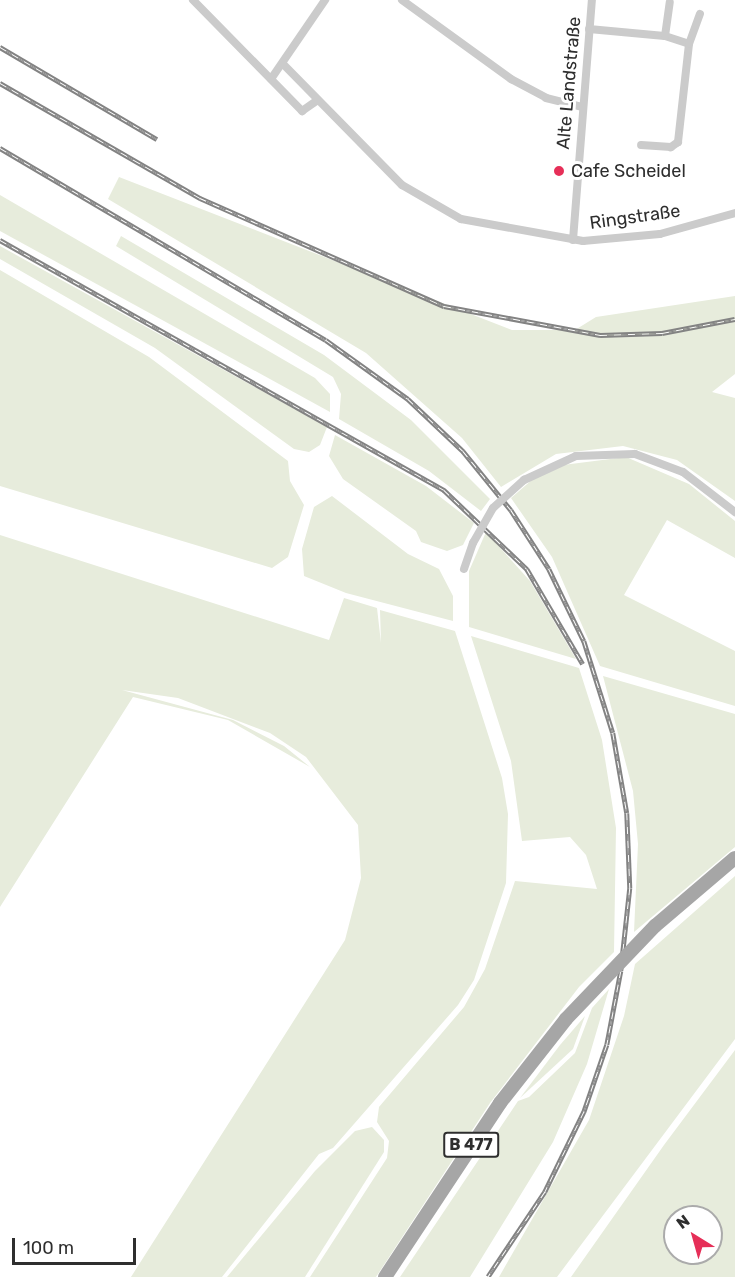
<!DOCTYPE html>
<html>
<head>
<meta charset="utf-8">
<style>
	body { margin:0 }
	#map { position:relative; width:735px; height:1277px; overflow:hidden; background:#fff; font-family:Rubik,sans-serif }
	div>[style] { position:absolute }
	.green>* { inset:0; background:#e7ecdc }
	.street>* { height:8px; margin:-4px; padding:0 4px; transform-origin:4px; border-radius:4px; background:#cbcbcb }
	.primary>* { height:14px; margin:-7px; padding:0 7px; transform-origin:7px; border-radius:7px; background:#a6a6a6 }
	.rail>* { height:4.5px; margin-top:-2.25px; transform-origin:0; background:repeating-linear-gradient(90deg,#fff 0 7px,#838383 0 14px); box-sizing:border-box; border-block:2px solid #838383 }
	.street-bridge>* { height:8px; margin:-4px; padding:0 4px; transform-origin:4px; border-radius:4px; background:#cbcbcb }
	.primary-bridge>* { height:14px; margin:-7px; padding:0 7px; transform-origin:7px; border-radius:7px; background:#a6a6a6 }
	.dots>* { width:16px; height:16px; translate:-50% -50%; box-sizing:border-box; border:3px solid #fff; border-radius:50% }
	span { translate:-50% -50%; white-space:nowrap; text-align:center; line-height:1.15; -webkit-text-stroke:6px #fff; paint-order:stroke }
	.shield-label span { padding:2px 4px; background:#fff; border:2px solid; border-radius:4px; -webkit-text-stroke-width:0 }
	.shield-label { font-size:16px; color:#2e2e2e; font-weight:700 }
	.street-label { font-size:18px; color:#2e2e2e }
	.poi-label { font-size:18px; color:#2e2e2e }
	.left { translate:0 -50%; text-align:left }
	.north { position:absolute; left:663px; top:1205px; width:60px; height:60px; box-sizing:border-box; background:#fff; border:2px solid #ababab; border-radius:50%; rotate:323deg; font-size:16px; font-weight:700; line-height:24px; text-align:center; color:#2e2e2e }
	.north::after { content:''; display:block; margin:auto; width:21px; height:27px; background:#e62f58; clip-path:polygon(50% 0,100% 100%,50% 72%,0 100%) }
	.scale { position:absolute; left:12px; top:1238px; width:124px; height:27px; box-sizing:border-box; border:3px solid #2e2e2e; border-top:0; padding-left:8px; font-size:18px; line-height:21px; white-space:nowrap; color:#2e2e2e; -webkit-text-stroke:4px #fff; paint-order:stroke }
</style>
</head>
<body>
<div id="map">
	<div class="green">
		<i style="clip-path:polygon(119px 177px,512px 330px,575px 330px,596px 317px,735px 296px,735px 374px,712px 392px,735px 398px,735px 501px,677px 460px,623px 446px,556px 454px,501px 487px,462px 438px,366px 353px,108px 199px)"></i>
		<i style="clip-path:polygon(0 195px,315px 378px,330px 394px,330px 412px,0 231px)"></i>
		<i style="clip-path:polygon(121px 236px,324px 355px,411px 420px,490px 499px,481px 511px,429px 471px,339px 419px,341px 394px,333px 377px,116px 246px)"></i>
		<i style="clip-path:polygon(0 246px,327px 427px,320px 445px,309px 452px,294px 449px,155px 348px,0 259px)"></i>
		<i style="clip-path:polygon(0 270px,149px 357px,288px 461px,290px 481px,304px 505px,288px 557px,272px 568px,0 486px)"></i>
		<i style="clip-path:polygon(335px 435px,426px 486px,474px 523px,463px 545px,447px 551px,421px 542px,416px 531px,343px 479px,329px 456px)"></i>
		<i style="clip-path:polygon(626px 457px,689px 484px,735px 521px,735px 558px,667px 520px,624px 595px,735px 651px,735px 706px,600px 666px,552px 557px,511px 498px,533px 479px,563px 465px)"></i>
		<i style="clip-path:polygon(332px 496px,408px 554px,439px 569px,453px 596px,453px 621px,346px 593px,304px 576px,302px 549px,314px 507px)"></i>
		<i style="clip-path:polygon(486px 532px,530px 581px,576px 659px,469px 627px,469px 571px)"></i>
		<i style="clip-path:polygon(0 535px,329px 640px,344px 598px,377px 608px,381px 643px,380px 610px,455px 631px,502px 778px,508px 814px,506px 883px,474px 980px,458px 1005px,333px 1148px,319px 1154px,222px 1277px,131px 1277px,345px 940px,361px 878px,358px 825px,306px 757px,270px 733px,178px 698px,122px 690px,233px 720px,284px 746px,310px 767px,228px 720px,133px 697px,0 907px)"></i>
		<i style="clip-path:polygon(471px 636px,579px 668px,602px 740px,616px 828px,614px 952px,579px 987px,490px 1103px,376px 1277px,310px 1277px,387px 1158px,389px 1141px,377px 1122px,379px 1107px,464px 1007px,485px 969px,515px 881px,597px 889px,586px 855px,570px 837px,522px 841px,511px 761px)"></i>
		<i style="clip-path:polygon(603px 676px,735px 714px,735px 847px,634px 932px,638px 844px,633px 791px)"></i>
		<i style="clip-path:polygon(735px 876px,735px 1039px,557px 1277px,499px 1277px,589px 1120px,624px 1016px,635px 964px)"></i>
		<i style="clip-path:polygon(609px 989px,587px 1064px,553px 1142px,470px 1277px,400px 1277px,518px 1101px,529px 1097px,575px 1053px,592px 1008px)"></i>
		<i style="clip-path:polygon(585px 1016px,573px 1049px,520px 1098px,560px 1045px)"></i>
		<i style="clip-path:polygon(evenodd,735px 1050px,735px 1277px,571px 1277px,664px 1145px,735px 1050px,675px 1217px,711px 1217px,711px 1253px,675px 1253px,675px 1217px)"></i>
		<i style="clip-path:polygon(372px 1127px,384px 1140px,384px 1152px,305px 1277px,227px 1277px,315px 1171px,355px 1131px)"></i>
	</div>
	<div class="street">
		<i style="left:193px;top:0;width:156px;rotate:45.5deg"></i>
		<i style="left:302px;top:111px;width:19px;rotate:-35deg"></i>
		<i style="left:402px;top:0;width:135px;rotate:35.9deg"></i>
		<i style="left:511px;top:79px;width:40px;rotate:28deg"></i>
		<i style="left:546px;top:98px;width:38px;rotate:14deg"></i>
		<i style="left:589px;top:29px;width:76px;rotate:5.3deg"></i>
		<i style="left:665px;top:36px;width:25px;rotate:18deg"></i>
		<i style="left:689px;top:44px;width:99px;rotate:96.4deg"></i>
		<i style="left:678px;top:142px;width:9px;rotate:144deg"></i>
		<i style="left:671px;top:147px;width:30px;rotate:-176deg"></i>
		<i style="left:665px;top:36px;width:34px;rotate:-82deg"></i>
		<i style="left:689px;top:44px;width:32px;rotate:-70deg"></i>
		<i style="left:285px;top:66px;width:167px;rotate:45.5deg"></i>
		<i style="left:402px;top:185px;width:68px;rotate:30deg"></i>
		<i style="left:461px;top:219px;width:124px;rotate:10.2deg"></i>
		<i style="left:583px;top:241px;width:77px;rotate:-5.2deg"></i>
		<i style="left:660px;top:234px;width:78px;rotate:-15.6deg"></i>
		<i style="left:271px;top:79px;width:96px;rotate:-55.6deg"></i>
		<i style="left:573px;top:240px;width:241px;rotate:-85.5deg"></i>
		<i style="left:524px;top:480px;width:57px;rotate:-24.8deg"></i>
		<i style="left:576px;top:456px;width:59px;rotate:-1.9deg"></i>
		<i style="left:635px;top:454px;width:51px;rotate:20.6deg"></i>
		<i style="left:683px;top:472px;width:66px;rotate:37.6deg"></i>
		<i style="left:464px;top:569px;width:28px;rotate:-71deg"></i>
	</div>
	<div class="primary">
		<i style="left:655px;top:926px;width:105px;rotate:-40.4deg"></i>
		<i style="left:385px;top:1277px;width:209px;rotate:-56.5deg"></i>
		<i style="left:500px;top:1103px;width:107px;rotate:-51.8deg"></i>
	</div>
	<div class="rail">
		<i style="left:0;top:47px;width:182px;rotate:30.4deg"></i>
		<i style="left:0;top:83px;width:231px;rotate:29.9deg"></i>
		<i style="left:200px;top:198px;width:267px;rotate:23.9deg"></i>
		<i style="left:444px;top:306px;width:159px;rotate:10.5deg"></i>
		<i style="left:600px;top:335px;width:62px;rotate:-1.8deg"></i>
		<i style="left:662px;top:333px;width:74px;rotate:-10.9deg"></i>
		<i style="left:0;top:148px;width:378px;rotate:30.5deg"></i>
		<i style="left:326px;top:340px;width:101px;rotate:35.7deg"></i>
		<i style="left:408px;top:399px;width:76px;rotate:43.4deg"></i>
		<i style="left:463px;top:451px;width:76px;rotate:50.9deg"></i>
		<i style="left:511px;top:510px;width:70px;rotate:57.2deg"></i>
		<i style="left:549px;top:569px;width:80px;rotate:64.1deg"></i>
		<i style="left:584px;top:641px;width:96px;rotate:72.5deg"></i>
		<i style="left:613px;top:733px;width:81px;rotate:80.1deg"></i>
		<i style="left:627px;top:813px;width:75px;rotate:87.7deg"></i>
		<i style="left:630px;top:888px;width:83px;rotate:96.2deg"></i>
		<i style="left:621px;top:971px;width:75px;rotate:100.7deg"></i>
		<i style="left:607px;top:1045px;width:71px;rotate:108.9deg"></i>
		<i style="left:584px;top:1112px;width:89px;rotate:116deg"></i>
		<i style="left:545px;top:1192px;width:102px;rotate:123.8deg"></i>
		<i style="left:0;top:240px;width:510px;rotate:29.38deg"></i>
		<i style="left:444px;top:490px;width:115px;rotate:43.6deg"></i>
		<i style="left:527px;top:569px;width:110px;rotate:59.5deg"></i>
	</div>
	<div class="street-bridge">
		<i style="left:473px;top:543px;width:40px;rotate:-60.3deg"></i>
		<i style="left:493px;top:508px;width:42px;rotate:-42.1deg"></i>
	</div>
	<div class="primary-bridge">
		<i style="left:566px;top:1019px;width:129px;rotate:-46.3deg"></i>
	</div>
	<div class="dots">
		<i style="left:559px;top:171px;background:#e62f58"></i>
	</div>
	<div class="shield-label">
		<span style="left:471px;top:1145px">B 477</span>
	</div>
	<div class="street-label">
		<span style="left:569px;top:83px;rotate:-85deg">Alte Landstraße</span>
		<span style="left:635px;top:217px;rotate:-8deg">Ringstraße</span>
	</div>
	<div class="poi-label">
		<span class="left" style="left:571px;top:171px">Cafe Scheidel</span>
	</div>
	<div class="north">N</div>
	<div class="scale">100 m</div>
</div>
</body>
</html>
